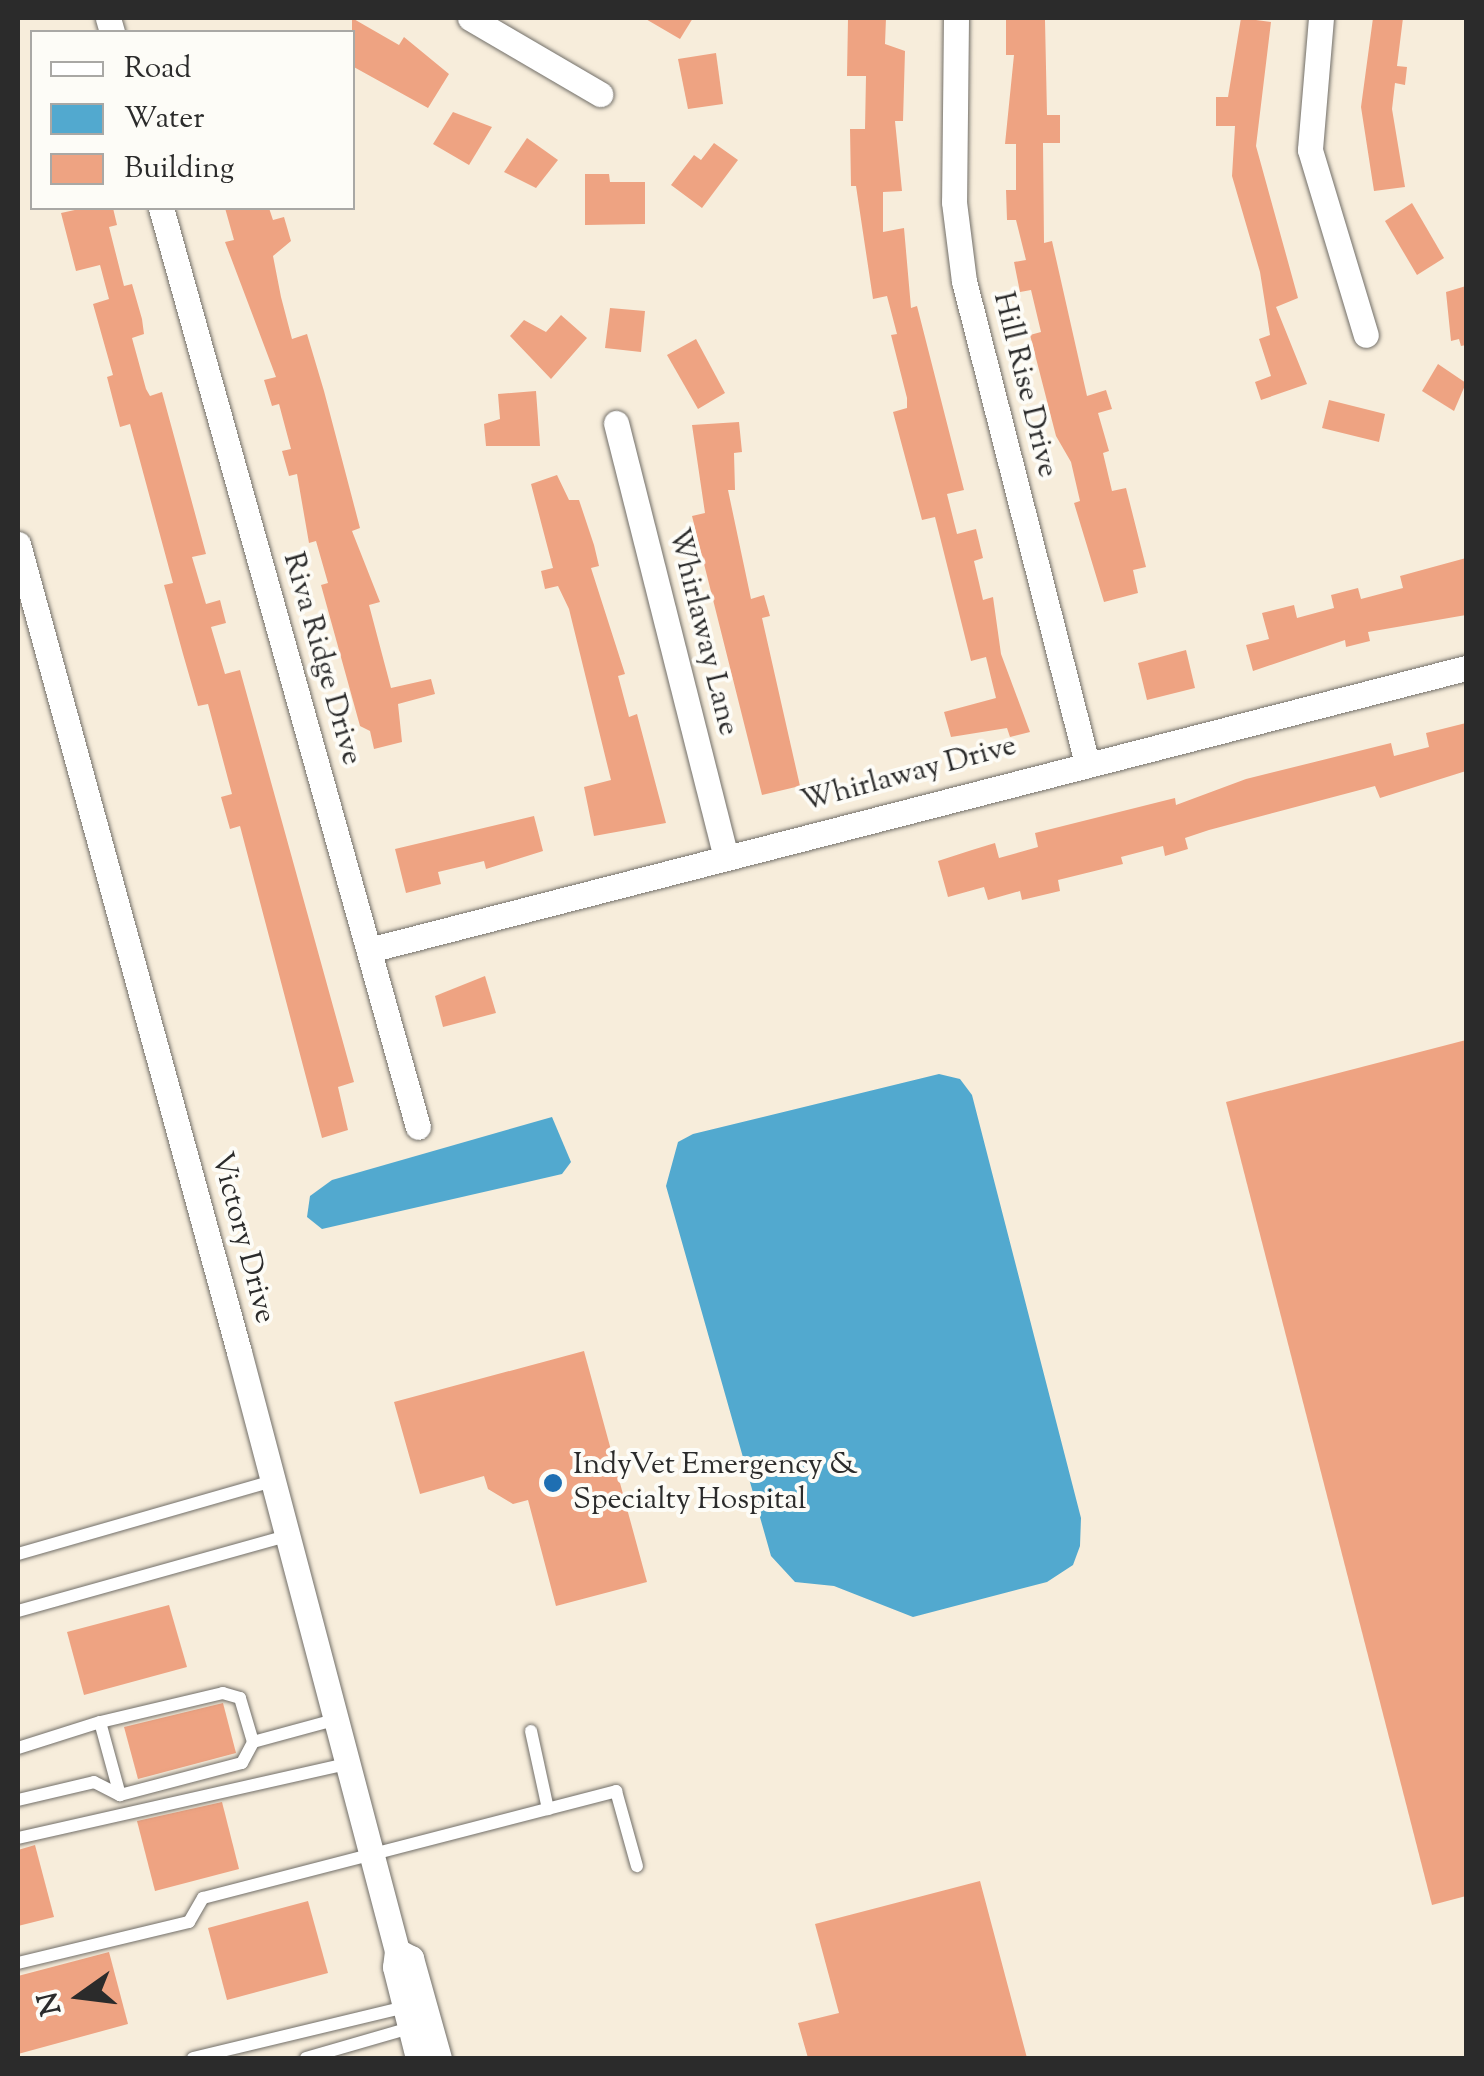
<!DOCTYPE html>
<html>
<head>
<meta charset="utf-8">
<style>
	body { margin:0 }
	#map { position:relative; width:1484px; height:2076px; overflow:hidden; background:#f7eddb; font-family:"Sorts Mill Goudy",serif }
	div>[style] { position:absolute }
	.water>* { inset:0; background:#52a9cf }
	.building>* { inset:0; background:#eea382 }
	.roads { filter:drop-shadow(0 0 2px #726f69) drop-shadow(0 0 2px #726f69) }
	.lane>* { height:12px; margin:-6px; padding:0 6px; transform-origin:6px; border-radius:6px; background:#fff }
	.street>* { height:25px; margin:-12.5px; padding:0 12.5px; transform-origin:12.5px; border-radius:12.5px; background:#fff }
	.dots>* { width:28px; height:28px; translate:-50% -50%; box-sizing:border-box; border:5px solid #fdfcf7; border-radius:50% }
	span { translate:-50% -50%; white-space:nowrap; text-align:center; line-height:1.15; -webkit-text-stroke:8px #fdfcf7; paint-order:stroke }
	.street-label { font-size:30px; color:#2b2b2b }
	.poi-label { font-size:30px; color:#2b2b2b }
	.left { translate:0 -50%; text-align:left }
	.frame { position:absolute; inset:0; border:20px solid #2b2b2b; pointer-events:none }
	.legend { position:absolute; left:30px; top:30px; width:325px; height:180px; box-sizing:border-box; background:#fdfcf7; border:2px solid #a9a8a5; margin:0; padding:12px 18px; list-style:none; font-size:30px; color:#2b2b2b }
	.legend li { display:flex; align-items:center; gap:20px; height:50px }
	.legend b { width:50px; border:2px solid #a9a8a5 }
	.north { position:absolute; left:30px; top:1946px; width:100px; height:100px; -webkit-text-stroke:8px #fdfcf7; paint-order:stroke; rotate:256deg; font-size:28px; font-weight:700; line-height:40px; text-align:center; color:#2b2b2b }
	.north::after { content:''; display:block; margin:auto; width:35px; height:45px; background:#2b2b2b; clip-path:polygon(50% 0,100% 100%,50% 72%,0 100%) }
</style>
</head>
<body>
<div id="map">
	<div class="water">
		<i style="clip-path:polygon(939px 1074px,960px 1079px,972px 1095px,1081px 1518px,1080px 1546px,1073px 1565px,1047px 1582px,913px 1617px,834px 1586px,795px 1582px,771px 1556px,666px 1186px,678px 1142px,693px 1134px)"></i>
		<i style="clip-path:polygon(552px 1117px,571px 1162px,562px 1174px,322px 1229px,307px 1217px,310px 1196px,332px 1180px)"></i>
	</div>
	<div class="building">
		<i style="clip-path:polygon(352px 18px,399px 45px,404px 37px,449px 74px,428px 108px,352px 66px)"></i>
		<i style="clip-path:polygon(644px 18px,693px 18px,680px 39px)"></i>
		<i style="clip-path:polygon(848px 18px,886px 18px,885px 44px,905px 51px,903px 121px,895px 121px,902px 191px,883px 192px,883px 232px,904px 228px,911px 308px,917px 306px,964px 490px,947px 494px,957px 534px,976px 529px,983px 558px,974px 561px,983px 600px,993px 597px,1001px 654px,1030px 732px,1010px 737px,1007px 728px,951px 737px,944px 712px,996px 698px,986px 657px,971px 661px,935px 517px,922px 520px,893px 412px,907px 408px,907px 398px,891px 335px,897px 334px,887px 296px,873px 299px,856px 186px,851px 186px,850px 129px,865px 129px,866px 76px,847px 76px)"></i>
		<i style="clip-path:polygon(1241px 18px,1271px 22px,1256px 146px,1298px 298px,1276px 307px,1307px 384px,1261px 400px,1255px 382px,1271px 376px,1259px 339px,1270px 335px,1260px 272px,1232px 176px,1235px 126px,1216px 126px,1216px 97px,1228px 97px)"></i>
		<i style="clip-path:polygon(1373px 18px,1403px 18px,1397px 66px,1407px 67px,1405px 85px,1395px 83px,1392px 109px,1405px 187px,1374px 191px,1361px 107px)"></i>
		<i style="clip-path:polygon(1006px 20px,1045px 20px,1047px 115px,1060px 115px,1060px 143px,1043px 143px,1044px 243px,1052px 241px,1087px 396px,1106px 390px,1112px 409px,1098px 413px,1109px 451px,1103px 453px,1112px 491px,1126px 488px,1146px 567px,1133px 570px,1138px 593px,1104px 602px,1074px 503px,1080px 501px,1071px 462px,1056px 436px,1030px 335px,1041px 332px,1031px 290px,1020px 292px,1014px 262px,1026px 260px,1016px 220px,1007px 220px,1006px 190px,1016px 190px,1016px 144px,1005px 144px,1014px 55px,1006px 55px)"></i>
		<i style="clip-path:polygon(716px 53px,723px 104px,688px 109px,678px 59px)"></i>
		<i style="clip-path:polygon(453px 112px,492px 127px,469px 165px,433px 144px)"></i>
		<i style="clip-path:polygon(527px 138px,558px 160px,536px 188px,504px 172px)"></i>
		<i style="clip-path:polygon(714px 143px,738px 160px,702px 208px,671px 185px,694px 155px,701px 160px)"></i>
		<i style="clip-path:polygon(585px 174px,609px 174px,610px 182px,645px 182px,645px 224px,585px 225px)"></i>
		<i style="clip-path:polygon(1412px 203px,1444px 258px,1417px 275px,1385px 221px)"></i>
		<i style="clip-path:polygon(84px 208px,113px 208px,117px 225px,109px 227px,124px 286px,132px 284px,142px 319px,144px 334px,132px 338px,146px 389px,150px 396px,162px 392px,206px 554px,192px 557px,206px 604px,220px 600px,226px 623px,211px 627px,225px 674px,240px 670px,354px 1082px,338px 1087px,348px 1130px,322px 1138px,240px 826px,230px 829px,221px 797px,232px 794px,208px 704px,198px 706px,183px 654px,164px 585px,173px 583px,130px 424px,120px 427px,107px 377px,113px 375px,93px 304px,109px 299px,100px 265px,76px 271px,61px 213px)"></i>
		<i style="clip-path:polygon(225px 208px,269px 208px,273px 220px,284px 217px,291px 241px,273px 256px,281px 297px,292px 339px,307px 334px,324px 391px,360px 528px,352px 531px,380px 602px,369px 605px,391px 688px,431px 679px,435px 694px,398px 704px,402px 742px,374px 749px,370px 731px,360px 726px,321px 585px,328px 583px,316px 541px,309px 543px,297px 474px,289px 476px,282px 451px,291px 449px,279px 404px,272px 406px,264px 380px,276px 377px,225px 242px,234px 240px)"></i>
		<i style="clip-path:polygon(1466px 286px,1466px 345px,1461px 346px,1459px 339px,1451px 341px,1446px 292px)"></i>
		<i style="clip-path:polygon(610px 308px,645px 311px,641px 352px,605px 348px)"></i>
		<i style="clip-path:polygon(561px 315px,587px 338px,551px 379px,510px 336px,524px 320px,546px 332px)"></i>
		<i style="clip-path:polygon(696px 339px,725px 393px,698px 409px,667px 355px)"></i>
		<i style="clip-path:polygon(1438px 364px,1466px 383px,1454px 411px,1422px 391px)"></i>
		<i style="clip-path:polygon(536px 391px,540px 446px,486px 446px,484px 424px,500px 419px,498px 394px)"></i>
		<i style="clip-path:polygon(1329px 400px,1385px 414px,1379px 442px,1322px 428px)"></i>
		<i style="clip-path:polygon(739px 422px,742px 452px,734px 453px,735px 490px,728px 490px,751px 599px,764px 595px,770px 616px,762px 618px,800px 786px,762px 795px,692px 516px,705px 513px,692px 425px)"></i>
		<i style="clip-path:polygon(557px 475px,569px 500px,579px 500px,594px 545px,599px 566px,591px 568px,625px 674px,618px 676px,629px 717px,637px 714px,666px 823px,594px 836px,584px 787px,611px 780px,569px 609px,558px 586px,545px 589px,541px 571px,553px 568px,531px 484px)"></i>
		<i style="clip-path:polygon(1466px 558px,1466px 615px,1368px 632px,1370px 641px,1346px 647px,1345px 640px,1253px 671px,1246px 645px,1269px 639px,1262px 613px,1294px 605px,1297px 618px,1334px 608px,1331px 595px,1358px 588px,1361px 599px,1403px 588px,1400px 576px)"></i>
		<i style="clip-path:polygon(1186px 650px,1195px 688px,1147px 700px,1138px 663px)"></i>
		<i style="clip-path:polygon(1466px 723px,1466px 771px,1380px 798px,1375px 786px,1209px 830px,1185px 838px,1188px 849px,1165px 856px,1163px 846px,1121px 857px,1123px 864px,1058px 880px,1060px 891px,1022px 900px,1020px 891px,988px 900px,984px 887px,948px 897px,938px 861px,972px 850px,995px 843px,999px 858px,1038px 847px,1035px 833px,1175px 798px,1176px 805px,1246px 779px,1391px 743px,1394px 756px,1429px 747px,1426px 733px)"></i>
		<i style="clip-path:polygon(534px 816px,543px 851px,486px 869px,484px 861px,438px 872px,441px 884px,406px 893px,395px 849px)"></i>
		<i style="clip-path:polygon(485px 976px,496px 1013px,443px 1027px,435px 996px)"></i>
		<i style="clip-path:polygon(1466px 1040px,1466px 1896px,1432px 1905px,1226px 1102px)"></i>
		<i style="clip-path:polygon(584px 1351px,647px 1582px,556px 1606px,528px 1500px,513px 1504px,488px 1489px,484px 1476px,420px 1494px,394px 1402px)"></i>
		<i style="clip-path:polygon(169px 1605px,187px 1667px,84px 1695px,67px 1632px)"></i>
		<i style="clip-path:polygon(223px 1703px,236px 1753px,138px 1779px,124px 1727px)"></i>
		<i style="clip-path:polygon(222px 1802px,239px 1869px,155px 1891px,137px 1821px)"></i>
		<i style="clip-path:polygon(35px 1845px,54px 1917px,18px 1926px,18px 1850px)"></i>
		<i style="clip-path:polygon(980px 1881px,1027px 2058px,808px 2058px,798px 2023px,839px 2013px,815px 1924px)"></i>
		<i style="clip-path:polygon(308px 1901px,328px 1973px,227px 2000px,208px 1928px)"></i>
		<i style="clip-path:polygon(109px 1952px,128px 2024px,18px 2054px,18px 1976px)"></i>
	</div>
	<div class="roads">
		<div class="lane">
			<i style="left:18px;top:1554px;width:265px;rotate:-16deg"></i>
			<i style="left:18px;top:1611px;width:275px;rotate:-15.6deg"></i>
			<i style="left:531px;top:1731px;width:80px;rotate:77.7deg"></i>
			<i style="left:253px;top:1742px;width:46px;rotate:-106.5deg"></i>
			<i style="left:240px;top:1698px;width:18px;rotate:-164deg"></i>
			<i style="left:223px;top:1693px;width:126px;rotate:166.7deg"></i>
			<i style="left:100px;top:1722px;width:76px;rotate:74.7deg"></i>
			<i style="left:120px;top:1795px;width:126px;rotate:-14.7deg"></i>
			<i style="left:242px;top:1763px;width:24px;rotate:-62deg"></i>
			<i style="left:253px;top:1742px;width:84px;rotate:-15.2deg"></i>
			<i style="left:18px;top:1748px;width:86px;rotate:-17.6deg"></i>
			<i style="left:18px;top:1800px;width:78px;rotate:-13.3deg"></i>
			<i style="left:94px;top:1782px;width:29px;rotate:27deg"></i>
			<i style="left:18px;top:1838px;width:336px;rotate:-12.7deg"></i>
			<i style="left:18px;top:1963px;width:176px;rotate:-13.5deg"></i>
			<i style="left:189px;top:1922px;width:28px;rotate:-60deg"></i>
			<i style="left:203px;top:1898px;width:427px;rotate:-14.5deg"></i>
			<i style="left:616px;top:1791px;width:78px;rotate:74.4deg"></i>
			<i style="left:193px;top:2058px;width:219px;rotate:-13.5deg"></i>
			<i style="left:306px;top:2058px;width:108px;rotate:-16.1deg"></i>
		</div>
		<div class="street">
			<i style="left:108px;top:18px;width:15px;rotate:74deg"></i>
			<i style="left:470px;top:18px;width:151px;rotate:30.3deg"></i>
			<i style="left:956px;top:18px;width:184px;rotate:90.6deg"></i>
			<i style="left:954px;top:202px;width:80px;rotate:82.8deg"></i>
			<i style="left:964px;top:281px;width:496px;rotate:75.7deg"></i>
			<i style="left:1321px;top:18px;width:132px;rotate:94.8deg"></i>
			<i style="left:1310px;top:150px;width:193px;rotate:73.2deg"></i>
			<i style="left:161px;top:208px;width:954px;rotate:74.38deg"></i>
			<i style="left:616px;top:423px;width:448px;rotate:75.8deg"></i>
			<i style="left:18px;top:544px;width:838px;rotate:74.7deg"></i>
			<i style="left:239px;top:1352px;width:619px;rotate:75.22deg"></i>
			<i style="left:397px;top:1951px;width:16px;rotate:97deg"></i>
			<i style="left:395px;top:1967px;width:94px;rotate:75.8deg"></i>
			<i style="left:369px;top:950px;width:1133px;rotate:-14.42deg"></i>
			<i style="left:397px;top:1951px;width:16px;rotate:27deg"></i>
			<i style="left:411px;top:1958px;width:104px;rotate:74.4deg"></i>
		</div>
	</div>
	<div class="dots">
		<i style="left:553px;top:1483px;background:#1f6fb2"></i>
	</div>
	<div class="street-label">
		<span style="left:1024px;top:385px;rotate:76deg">Hill Rise Drive</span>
		<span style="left:702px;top:632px;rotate:76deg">Whirlaway Lane</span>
		<span style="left:321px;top:659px;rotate:74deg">Riva Ridge Drive</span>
		<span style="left:909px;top:775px;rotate:-15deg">Whirlaway Drive</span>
		<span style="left:242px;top:1238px;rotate:75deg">Victory Drive</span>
	</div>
	<div class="poi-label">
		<span class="left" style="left:573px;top:1483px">IndyVet Emergency &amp;<br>Specialty Hospital</span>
	</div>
	<div class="frame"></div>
	<ul class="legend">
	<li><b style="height:12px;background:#fff"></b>Road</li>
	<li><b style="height:28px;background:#52a9cf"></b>Water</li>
	<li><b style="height:28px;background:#eea382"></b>Building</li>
	</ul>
	<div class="north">N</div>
</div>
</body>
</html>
